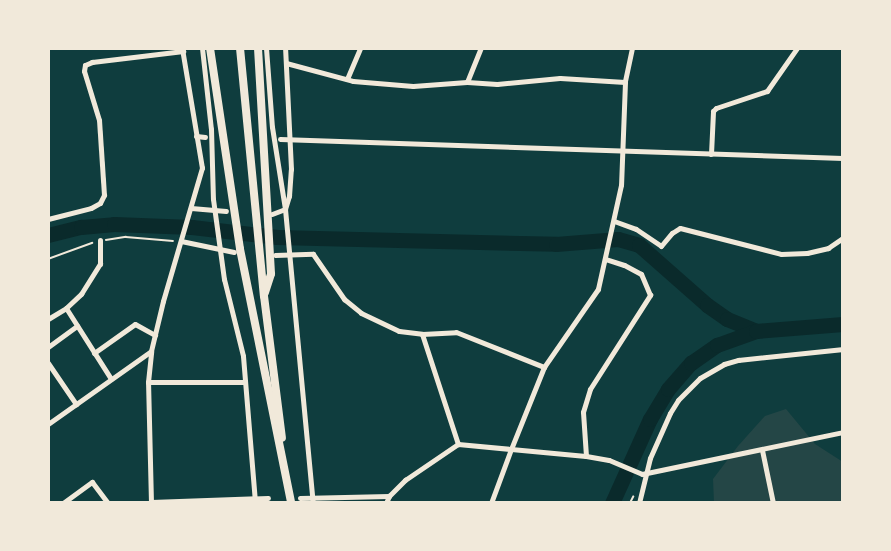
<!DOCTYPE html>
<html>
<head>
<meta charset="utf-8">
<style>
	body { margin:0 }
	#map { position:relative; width:891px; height:551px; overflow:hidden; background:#0f3d3e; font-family:Raleway,sans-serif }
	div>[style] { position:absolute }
	.green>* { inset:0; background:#244646 }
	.river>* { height:15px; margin:-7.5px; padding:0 7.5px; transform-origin:7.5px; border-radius:7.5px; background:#0a2a2b }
	.path>* { height:1.5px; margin:-0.75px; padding:0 0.75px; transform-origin:0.75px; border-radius:0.75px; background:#f1e9da }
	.minor>* { height:5px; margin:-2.5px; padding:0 2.5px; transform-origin:2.5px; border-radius:2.5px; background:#f1e9da }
	.trunk>* { height:8px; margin:-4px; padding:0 4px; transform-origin:4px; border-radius:4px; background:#f1e9da }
	span { translate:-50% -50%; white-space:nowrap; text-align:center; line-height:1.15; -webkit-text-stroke:6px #f1e9da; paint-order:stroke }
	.frame { position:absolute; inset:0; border:50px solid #f1e9da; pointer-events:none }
</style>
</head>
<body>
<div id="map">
	<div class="green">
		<i style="clip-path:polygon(786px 409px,815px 444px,843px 462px,843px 503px,714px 503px,713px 479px,738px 446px,765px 416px)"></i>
	</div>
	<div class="river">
		<i style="left:48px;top:235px;width:34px;rotate:-14deg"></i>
		<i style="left:81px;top:227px;width:33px;rotate:-5deg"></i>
		<i style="left:114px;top:224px;width:78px;rotate:2.2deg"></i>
		<i style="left:192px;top:227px;width:86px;rotate:6.7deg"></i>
		<i style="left:277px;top:237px;width:279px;rotate:1.4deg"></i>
		<i style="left:556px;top:244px;width:62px;rotate:-4.6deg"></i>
		<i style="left:618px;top:239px;width:22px;rotate:16deg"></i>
		<i style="left:639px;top:245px;width:91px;rotate:41.4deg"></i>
		<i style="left:707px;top:305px;width:24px;rotate:35deg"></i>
		<i style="left:727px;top:319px;width:31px;rotate:22deg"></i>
		<i style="left:612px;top:503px;width:92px;rotate:-65.7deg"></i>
		<i style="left:650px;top:419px;width:35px;rotate:-59deg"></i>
		<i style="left:668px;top:389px;width:35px;rotate:-49deg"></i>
		<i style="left:691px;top:363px;width:32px;rotate:-35deg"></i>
		<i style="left:717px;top:345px;width:41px;rotate:-19.7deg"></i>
		<i style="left:756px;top:331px;width:87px;rotate:-4.6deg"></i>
	</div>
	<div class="path">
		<i style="left:106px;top:240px;width:20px;rotate:-9deg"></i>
		<i style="left:126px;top:237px;width:47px;rotate:4.9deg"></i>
		<i style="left:48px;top:259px;width:47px;rotate:-20deg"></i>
		<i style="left:630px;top:503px;width:7px;rotate:-63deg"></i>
	</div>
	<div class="minor">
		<i style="left:202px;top:48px;width:81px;rotate:83.7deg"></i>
		<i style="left:211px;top:129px;width:70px;rotate:88.4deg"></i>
		<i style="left:213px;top:199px;width:81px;rotate:82.2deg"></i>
		<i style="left:224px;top:279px;width:79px;rotate:76.1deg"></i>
		<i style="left:243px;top:356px;width:147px;rotate:85.3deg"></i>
		<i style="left:266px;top:48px;width:79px;rotate:85.7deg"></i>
		<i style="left:272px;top:127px;width:83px;rotate:81deg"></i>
		<i style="left:285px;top:209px;width:295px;rotate:84.6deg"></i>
		<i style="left:632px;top:48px;width:35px;rotate:102deg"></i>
		<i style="left:625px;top:82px;width:103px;rotate:92.2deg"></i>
		<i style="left:621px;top:185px;width:107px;rotate:102.5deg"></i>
		<i style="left:598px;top:289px;width:95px;rotate:124.7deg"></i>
		<i style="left:544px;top:367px;width:88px;rotate:111.9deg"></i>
		<i style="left:511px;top:449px;width:75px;rotate:5.3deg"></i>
		<i style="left:586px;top:456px;width:23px;rotate:10deg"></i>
		<i style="left:609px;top:460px;width:36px;rotate:23deg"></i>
		<i style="left:642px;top:474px;width:205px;rotate:-11.8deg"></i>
		<i style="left:286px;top:63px;width:69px;rotate:15deg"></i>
		<i style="left:353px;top:81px;width:60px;rotate:4.8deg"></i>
		<i style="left:413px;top:86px;width:54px;rotate:-4.2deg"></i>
		<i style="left:467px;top:82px;width:30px;rotate:4deg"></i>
		<i style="left:497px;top:84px;width:63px;rotate:-5.4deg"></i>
		<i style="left:560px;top:78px;width:65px;rotate:3.5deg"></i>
		<i style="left:347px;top:79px;width:34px;rotate:-67deg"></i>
		<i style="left:467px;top:82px;width:37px;rotate:-68deg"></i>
		<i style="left:196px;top:136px;width:9px;rotate:6deg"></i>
		<i style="left:280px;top:139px;width:563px;rotate:1.93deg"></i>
		<i style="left:711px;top:154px;width:43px;rotate:-87.3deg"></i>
		<i style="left:713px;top:111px;width:4px;rotate:-45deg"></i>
		<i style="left:716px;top:108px;width:54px;rotate:-18.4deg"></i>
		<i style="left:767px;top:91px;width:52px;rotate:-55.1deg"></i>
		<i style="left:191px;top:208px;width:35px;rotate:5deg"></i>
		<i style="left:272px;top:214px;width:14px;rotate:-21deg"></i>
		<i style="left:285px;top:209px;width:14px;rotate:-73deg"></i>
		<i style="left:289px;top:196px;width:27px;rotate:-86deg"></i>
		<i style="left:291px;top:169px;width:121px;rotate:-92.8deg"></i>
		<i style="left:48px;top:219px;width:44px;rotate:-14.3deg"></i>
		<i style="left:91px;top:208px;width:10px;rotate:-29deg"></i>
		<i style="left:100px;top:203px;width:9px;rotate:-63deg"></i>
		<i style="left:104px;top:195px;width:75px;rotate:-93.8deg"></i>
		<i style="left:99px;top:120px;width:51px;rotate:-107deg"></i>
		<i style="left:84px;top:71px;width:6px;rotate:-81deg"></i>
		<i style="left:85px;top:65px;width:8px;rotate:-23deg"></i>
		<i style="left:92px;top:62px;width:92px;rotate:-6.9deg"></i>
		<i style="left:614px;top:221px;width:23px;rotate:20deg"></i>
		<i style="left:636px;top:229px;width:30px;rotate:34deg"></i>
		<i style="left:661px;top:246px;width:17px;rotate:-50deg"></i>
		<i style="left:672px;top:233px;width:9px;rotate:-32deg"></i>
		<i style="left:680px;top:228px;width:104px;rotate:14.4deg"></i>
		<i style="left:781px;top:254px;width:26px;rotate:-2deg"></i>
		<i style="left:807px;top:253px;width:22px;rotate:-13deg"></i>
		<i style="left:828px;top:248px;width:18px;rotate:-34deg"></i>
		<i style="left:181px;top:241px;width:54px;rotate:11.7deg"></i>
		<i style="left:275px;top:255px;width:38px;rotate:-2deg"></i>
		<i style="left:313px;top:254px;width:55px;rotate:55.4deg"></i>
		<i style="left:344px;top:299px;width:22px;rotate:39deg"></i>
		<i style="left:361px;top:313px;width:42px;rotate:25.3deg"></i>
		<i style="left:399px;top:331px;width:23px;rotate:7deg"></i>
		<i style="left:422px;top:334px;width:34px;rotate:-3deg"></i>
		<i style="left:456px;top:332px;width:95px;rotate:21.7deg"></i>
		<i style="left:66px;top:308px;width:84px;rotate:57.6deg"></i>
		<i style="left:48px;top:319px;width:21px;rotate:-31deg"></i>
		<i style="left:66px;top:308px;width:21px;rotate:-43deg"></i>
		<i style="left:81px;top:294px;width:36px;rotate:-58deg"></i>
		<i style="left:100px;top:264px;width:24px;rotate:-90deg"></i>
		<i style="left:422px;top:334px;width:116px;rotate:71.9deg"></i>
		<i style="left:48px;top:347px;width:36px;rotate:-36deg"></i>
		<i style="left:94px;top:353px;width:50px;rotate:-35.3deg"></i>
		<i style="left:135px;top:324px;width:23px;rotate:29deg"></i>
		<i style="left:48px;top:363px;width:50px;rotate:55.7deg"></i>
		<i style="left:148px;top:382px;width:97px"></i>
		<i style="left:48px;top:424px;width:126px;rotate:-35.3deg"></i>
		<i style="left:762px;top:450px;width:54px;rotate:78.3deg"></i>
		<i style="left:586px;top:456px;width:44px;rotate:-93.9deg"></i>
		<i style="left:583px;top:412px;width:24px;rotate:-73deg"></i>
		<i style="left:590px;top:389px;width:112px;rotate:-57.4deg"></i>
		<i style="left:650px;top:295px;width:23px;rotate:-113deg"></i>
		<i style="left:641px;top:274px;width:19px;rotate:-152deg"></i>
		<i style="left:624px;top:265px;width:20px;rotate:-162deg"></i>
		<i style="left:300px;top:498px;width:89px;rotate:-1.3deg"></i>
		<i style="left:151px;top:502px;width:117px;rotate:-2deg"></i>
		<i style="left:63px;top:503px;width:36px;rotate:-36deg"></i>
		<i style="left:92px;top:482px;width:26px;rotate:53deg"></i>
		<i style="left:151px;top:503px;width:121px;rotate:-91.4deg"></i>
		<i style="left:148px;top:382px;width:31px;rotate:-84deg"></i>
		<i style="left:151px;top:351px;width:51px;rotate:-76.5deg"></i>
		<i style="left:163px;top:301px;width:139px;rotate:-73.7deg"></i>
		<i style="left:202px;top:168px;width:122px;rotate:-99.5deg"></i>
		<i style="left:386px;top:503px;width:8px;rotate:-67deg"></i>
		<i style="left:389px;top:496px;width:23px;rotate:-45deg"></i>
		<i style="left:405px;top:480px;width:64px;rotate:-34.2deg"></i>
		<i style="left:458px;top:444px;width:53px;rotate:5.4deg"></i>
		<i style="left:511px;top:449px;width:58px;rotate:110.3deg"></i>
		<i style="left:639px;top:503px;width:46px;rotate:-76.3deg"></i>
		<i style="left:650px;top:458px;width:49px;rotate:-66deg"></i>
		<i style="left:670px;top:413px;width:15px;rotate:-58deg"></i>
		<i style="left:678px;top:400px;width:31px;rotate:-45deg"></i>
		<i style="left:700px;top:378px;width:28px;rotate:-30deg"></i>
		<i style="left:724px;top:364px;width:15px;rotate:-16deg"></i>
		<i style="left:738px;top:360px;width:106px;rotate:-6deg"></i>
	</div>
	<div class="trunk">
		<i style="left:210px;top:48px;width:203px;rotate:81.5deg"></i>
		<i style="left:240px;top:249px;width:259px;rotate:78.6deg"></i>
		<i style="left:240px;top:48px;width:249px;rotate:84.5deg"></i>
		<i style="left:264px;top:296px;width:143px;rotate:82.8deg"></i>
		<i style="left:258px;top:48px;width:226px;rotate:86.7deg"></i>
		<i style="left:271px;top:274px;width:20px;rotate:108deg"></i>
	</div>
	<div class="frame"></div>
</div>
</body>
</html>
